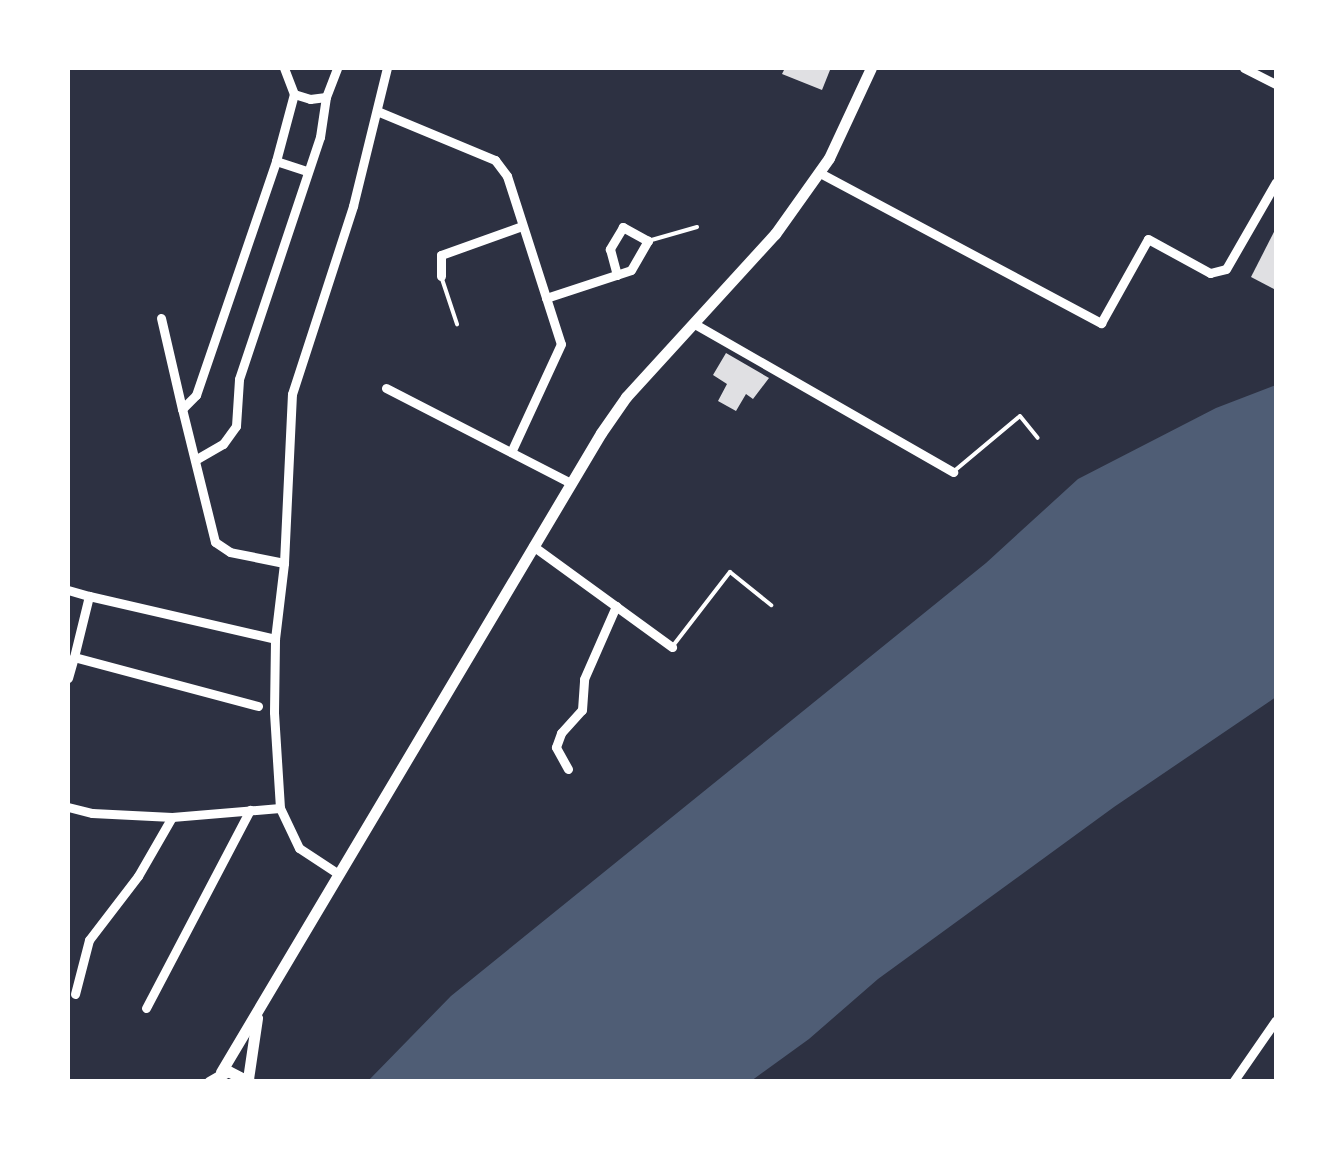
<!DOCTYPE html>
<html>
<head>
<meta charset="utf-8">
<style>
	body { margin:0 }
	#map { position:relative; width:1344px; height:1149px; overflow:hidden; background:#2d3142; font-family:"Public Sans",sans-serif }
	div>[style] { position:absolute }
	.water>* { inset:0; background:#4f5d75 }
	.building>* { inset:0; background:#e0e0e3 }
	.service>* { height:4px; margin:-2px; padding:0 2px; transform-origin:2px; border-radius:2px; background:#fff }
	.minor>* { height:9px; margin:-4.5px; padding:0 4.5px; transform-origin:4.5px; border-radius:4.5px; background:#fff }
	.tertiary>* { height:11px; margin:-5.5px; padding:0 5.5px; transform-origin:5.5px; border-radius:5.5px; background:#fff }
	span { translate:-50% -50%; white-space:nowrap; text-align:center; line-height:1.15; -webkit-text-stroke:10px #fff; paint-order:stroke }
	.frame { position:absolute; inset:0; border:70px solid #fff; pointer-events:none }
</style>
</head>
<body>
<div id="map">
	<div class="water">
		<i style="clip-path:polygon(1276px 385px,1276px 697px,1114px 807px,878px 979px,809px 1039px,751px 1081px,368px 1081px,451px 996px,986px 563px,1078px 479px,1216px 408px)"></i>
	</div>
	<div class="building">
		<i style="clip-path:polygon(785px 68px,825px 68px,830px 70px,822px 90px,782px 74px)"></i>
		<i style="clip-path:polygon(1276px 228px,1276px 290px,1251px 277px)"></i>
		<i style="clip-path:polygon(726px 353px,769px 378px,753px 399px,746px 394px,736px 411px,718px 401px,727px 384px,713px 375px)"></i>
	</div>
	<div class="service">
		<i style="left:648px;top:241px;width:51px;rotate:-15.9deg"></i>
		<i style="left:441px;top:276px;width:51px;rotate:71.6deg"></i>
		<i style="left:953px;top:472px;width:87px;rotate:-39.9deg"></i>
		<i style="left:1020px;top:416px;width:28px;rotate:51deg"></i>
		<i style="left:672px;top:647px;width:95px;rotate:-52.3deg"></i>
		<i style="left:730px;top:572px;width:53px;rotate:38.8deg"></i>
	</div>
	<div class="minor">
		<i style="left:284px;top:68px;width:28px;rotate:69deg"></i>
		<i style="left:294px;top:94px;width:17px;rotate:17deg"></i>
		<i style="left:310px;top:99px;width:16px;rotate:-7deg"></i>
		<i style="left:326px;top:97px;width:31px;rotate:-69deg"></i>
		<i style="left:1244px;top:68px;width:36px;rotate:27deg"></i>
		<i style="left:377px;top:111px;width:128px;rotate:22.6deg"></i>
		<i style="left:495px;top:160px;width:20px;rotate:53deg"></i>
		<i style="left:507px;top:176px;width:176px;rotate:72.2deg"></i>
		<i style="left:561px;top:344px;width:119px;rotate:114.8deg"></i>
		<i style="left:276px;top:161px;width:69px;rotate:-75deg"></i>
		<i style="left:820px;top:173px;width:319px;rotate:28.1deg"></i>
		<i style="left:1101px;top:323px;width:96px;rotate:-60.8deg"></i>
		<i style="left:1148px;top:239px;width:71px;rotate:28.7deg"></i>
		<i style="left:1210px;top:273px;width:16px;rotate:-14deg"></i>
		<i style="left:1226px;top:269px;width:100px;rotate:-60.1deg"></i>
		<i style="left:441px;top:276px;width:21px;rotate:-90deg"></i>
		<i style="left:441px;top:255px;width:86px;rotate:-19.7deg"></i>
		<i style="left:546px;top:298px;width:89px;rotate:-18.2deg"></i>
		<i style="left:631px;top:270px;width:34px;rotate:-60deg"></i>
		<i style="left:648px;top:241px;width:29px;rotate:-151deg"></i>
		<i style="left:623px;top:227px;width:26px;rotate:121deg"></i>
		<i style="left:610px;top:249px;width:27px;rotate:75deg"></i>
		<i style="left:161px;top:318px;width:93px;rotate:77deg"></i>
		<i style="left:693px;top:323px;width:300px;rotate:29.8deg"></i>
		<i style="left:386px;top:388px;width:206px;rotate:27.2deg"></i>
		<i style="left:195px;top:460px;width:32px;rotate:-30deg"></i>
		<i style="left:223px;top:444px;width:22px;rotate:-54deg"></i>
		<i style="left:236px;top:426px;width:47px;rotate:-86.3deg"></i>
		<i style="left:239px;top:379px;width:255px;rotate:-71.5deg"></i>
		<i style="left:320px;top:137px;width:40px;rotate:-81.5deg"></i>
		<i style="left:533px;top:546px;width:172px;rotate:36deg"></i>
		<i style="left:284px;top:563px;width:55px;rotate:-168.5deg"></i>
		<i style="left:230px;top:552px;width:18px;rotate:-146deg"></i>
		<i style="left:215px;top:542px;width:137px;rotate:-103.9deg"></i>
		<i style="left:182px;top:409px;width:20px;rotate:-45deg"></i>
		<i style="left:196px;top:395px;width:247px;rotate:-71.1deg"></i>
		<i style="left:276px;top:161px;width:33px;rotate:18deg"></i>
		<i style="left:68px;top:590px;width:22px;rotate:16deg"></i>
		<i style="left:68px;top:678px;width:22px;rotate:-74deg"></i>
		<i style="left:258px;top:706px;width:190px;rotate:-165.1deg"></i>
		<i style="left:74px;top:657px;width:63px;rotate:-76.2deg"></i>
		<i style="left:89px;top:596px;width:191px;rotate:13deg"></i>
		<i style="left:568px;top:769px;width:25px;rotate:-119deg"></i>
		<i style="left:556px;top:747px;width:15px;rotate:-70deg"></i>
		<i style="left:561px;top:733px;width:31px;rotate:-48deg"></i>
		<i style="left:582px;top:710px;width:31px;rotate:-86deg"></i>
		<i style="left:584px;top:679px;width:80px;rotate:-66.3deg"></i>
		<i style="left:68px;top:807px;width:25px;rotate:14deg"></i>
		<i style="left:92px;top:813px;width:80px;rotate:2.9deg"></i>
		<i style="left:172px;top:817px;width:108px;rotate:-4.8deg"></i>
		<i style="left:337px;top:873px;width:45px;rotate:-146.7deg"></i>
		<i style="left:299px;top:848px;width:44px;rotate:-115.4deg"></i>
		<i style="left:280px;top:808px;width:96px;rotate:-93.6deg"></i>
		<i style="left:274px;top:712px;width:73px;rotate:-89.2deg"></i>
		<i style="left:275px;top:639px;width:77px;rotate:-83.2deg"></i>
		<i style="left:284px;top:563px;width:169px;rotate:-87.3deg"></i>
		<i style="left:292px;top:394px;width:198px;rotate:-72deg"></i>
		<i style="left:353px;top:206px;width:142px;rotate:-76.2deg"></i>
		<i style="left:75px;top:994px;width:56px;rotate:-75.5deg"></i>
		<i style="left:89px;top:940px;width:81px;rotate:-52.6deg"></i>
		<i style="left:138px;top:876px;width:68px;rotate:-60deg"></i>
		<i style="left:146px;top:1008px;width:224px;rotate:-62.3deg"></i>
		<i style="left:1233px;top:1082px;width:75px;rotate:-55.3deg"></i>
	</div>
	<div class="tertiary">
		<i style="left:221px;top:1072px;width:743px;rotate:-59.26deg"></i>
		<i style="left:601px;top:433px;width:44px;rotate:-55.2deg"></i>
		<i style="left:626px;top:397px;width:221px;rotate:-47.6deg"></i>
		<i style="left:775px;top:234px;width:93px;rotate:-54.6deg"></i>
		<i style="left:829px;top:158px;width:99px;rotate:-65deg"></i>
		<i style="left:248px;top:1079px;width:62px;rotate:-81.6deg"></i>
		<i style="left:209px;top:1082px;width:22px;rotate:-30deg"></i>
		<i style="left:228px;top:1071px;width:25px;rotate:27deg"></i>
	</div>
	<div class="frame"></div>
</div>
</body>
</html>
